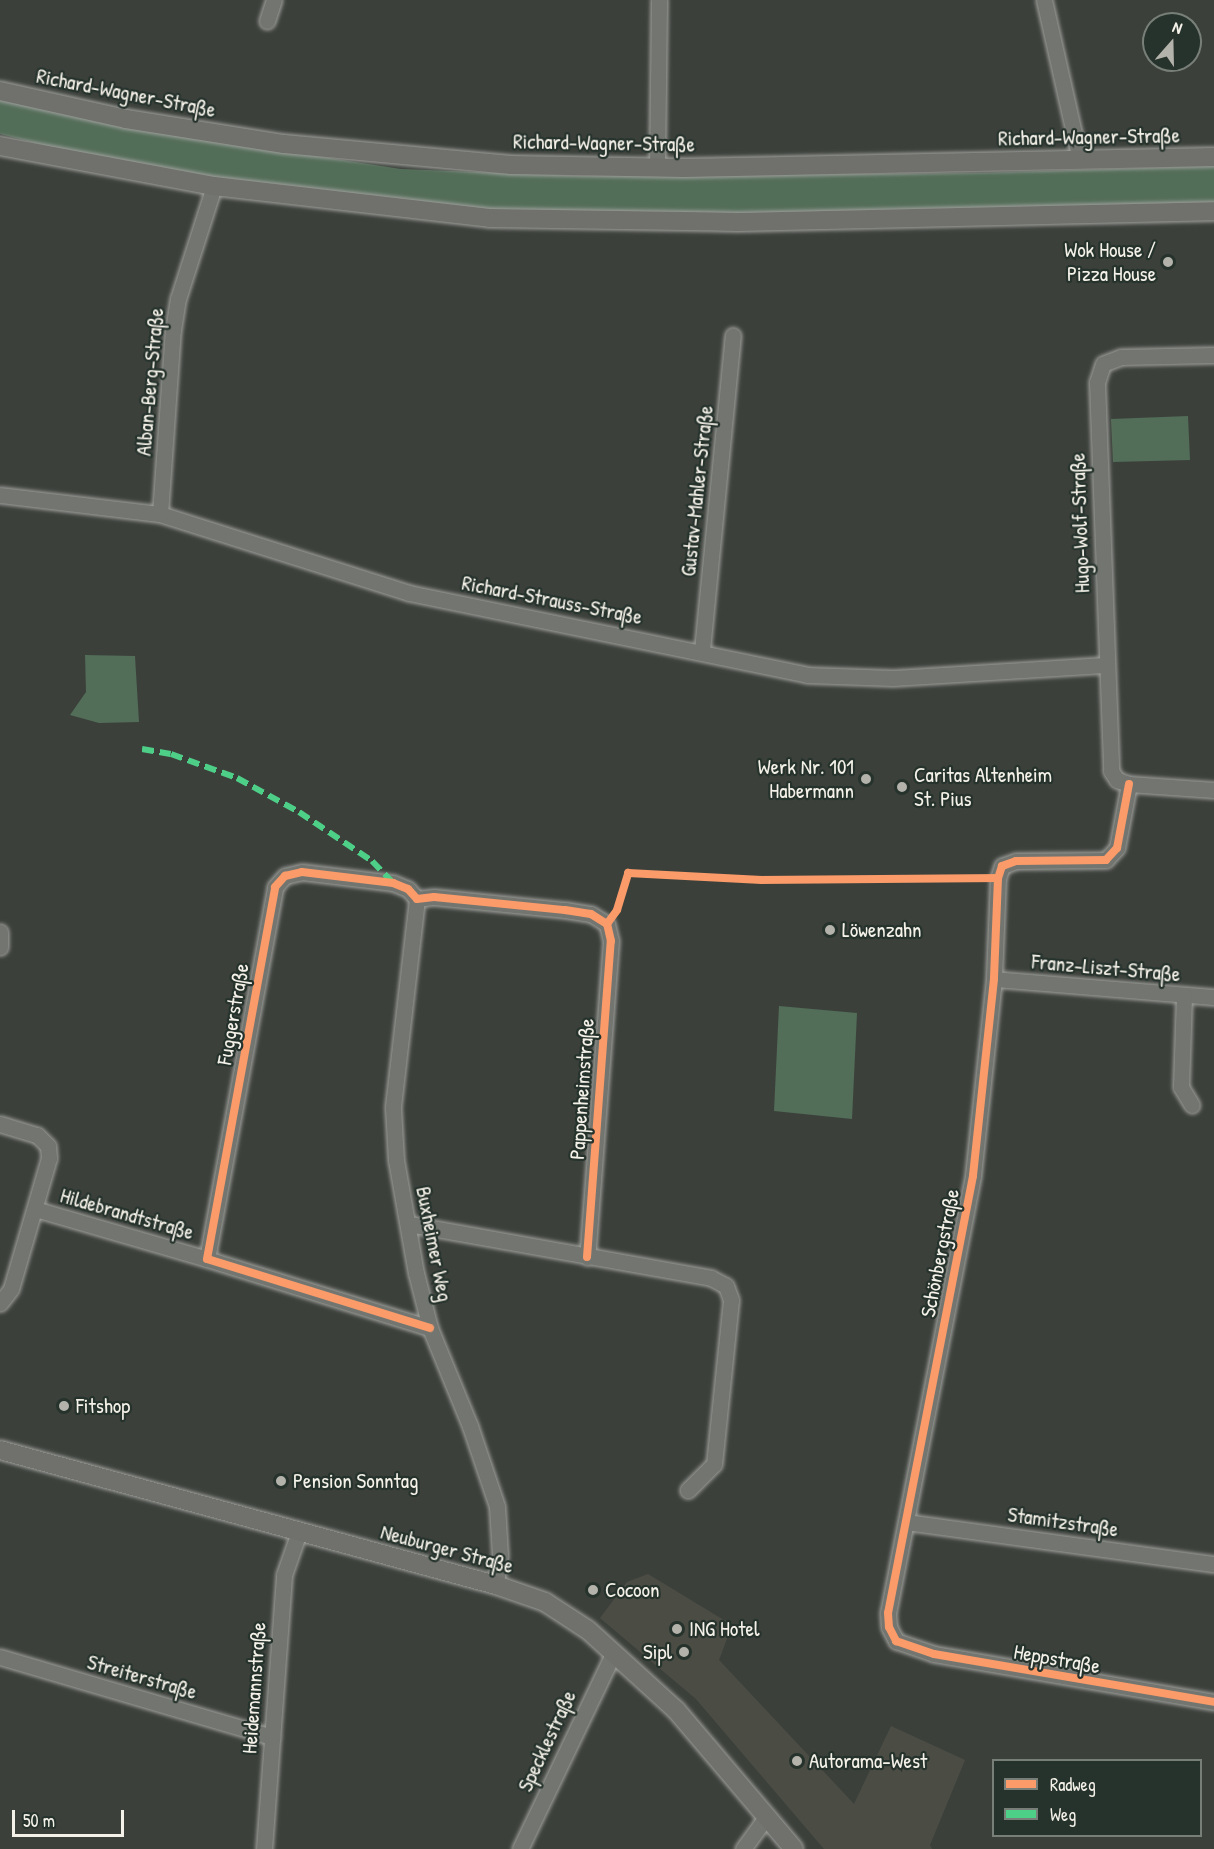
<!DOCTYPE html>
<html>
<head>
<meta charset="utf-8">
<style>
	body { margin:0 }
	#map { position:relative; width:1214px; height:1849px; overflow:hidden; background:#3c403b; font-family:"Patrick Hand",sans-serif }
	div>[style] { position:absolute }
	.built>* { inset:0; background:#4b4d45 }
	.green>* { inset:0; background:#526d58 }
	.roads { filter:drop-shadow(0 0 2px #9fa09c) drop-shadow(0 0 2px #9fa09c) }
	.minor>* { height:15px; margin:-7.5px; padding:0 7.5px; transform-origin:7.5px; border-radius:7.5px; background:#737570 }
	.major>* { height:18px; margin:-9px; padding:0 9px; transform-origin:9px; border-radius:9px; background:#70716c }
	.quiet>* { height:6px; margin-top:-3px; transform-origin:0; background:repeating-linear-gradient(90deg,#4dcf88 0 12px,transparent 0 18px) }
	.cycleway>* { height:8px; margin:-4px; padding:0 4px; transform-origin:4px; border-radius:4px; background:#fa9b69 }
	.dots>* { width:16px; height:16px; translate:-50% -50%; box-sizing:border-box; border:3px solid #26332d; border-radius:50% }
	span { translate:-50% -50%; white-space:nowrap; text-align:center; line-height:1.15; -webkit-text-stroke:4.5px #26332d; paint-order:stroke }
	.street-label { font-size:21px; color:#f4f1e8 }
	.poi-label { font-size:21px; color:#f4f1e8 }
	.right { translate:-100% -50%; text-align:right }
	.left { translate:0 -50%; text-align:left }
	.legend { position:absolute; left:992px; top:1759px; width:210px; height:78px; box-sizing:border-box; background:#26332d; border:2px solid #787f78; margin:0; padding:8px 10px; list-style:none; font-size:18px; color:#f4f1e8 }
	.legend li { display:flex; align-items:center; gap:12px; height:30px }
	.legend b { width:30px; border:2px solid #787f78 }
	.north { position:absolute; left:1142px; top:12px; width:60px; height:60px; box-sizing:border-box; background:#26332d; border:2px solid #787f78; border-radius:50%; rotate:20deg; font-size:16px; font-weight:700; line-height:24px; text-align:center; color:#f4f1e8 }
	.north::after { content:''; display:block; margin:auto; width:21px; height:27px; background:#b4b3ab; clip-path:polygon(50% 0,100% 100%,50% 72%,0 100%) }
	.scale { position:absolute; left:12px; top:1810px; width:112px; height:27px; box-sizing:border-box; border:3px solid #f4f1e8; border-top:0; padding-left:8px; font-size:18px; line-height:21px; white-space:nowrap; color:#f4f1e8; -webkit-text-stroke:4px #26332d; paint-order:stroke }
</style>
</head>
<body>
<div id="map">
	<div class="built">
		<i style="clip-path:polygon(648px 1574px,732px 1625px,719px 1660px,854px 1804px,891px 1726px,965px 1760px,930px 1845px,932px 1849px,824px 1849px,696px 1699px,600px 1618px,627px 1582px)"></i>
	</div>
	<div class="green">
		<i style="clip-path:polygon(0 97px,193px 137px,401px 169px,581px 176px,978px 173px,1214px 166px,1214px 205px,623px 217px,459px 211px,267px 188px,67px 151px,0 134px)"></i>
		<i style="clip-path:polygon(1188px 416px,1190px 460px,1113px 462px,1111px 419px)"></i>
		<i style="clip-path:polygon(85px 655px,135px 656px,139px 722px,99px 723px,70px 715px,86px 692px)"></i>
		<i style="clip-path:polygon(779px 1006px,857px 1013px,852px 1119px,774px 1111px)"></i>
	</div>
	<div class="roads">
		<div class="minor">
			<i style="left:1044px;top:0;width:164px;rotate:77.3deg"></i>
			<i style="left:267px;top:21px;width:22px;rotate:-72deg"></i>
			<i style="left:657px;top:167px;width:167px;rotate:-89.3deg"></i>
			<i style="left:1214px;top:355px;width:93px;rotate:178.8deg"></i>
			<i style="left:1121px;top:357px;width:19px;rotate:159deg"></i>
			<i style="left:1103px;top:364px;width:19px;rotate:108deg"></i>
			<i style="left:1097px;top:382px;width:389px;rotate:87.9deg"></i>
			<i style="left:1111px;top:771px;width:11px;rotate:56deg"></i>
			<i style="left:1117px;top:780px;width:13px;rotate:18deg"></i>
			<i style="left:1129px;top:784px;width:85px;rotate:4deg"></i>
			<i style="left:0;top:495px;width:161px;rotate:6.8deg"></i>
			<i style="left:160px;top:514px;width:261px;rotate:17.6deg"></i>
			<i style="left:409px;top:593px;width:406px;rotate:11.6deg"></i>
			<i style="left:807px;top:675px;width:86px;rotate:2deg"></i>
			<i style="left:893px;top:678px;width:212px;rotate:-3.5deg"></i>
			<i style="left:160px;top:514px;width:184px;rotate:-86deg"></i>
			<i style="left:173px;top:330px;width:31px;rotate:-81deg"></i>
			<i style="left:178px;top:299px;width:119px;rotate:-72.3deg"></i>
			<i style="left:702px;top:650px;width:316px;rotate:-84.4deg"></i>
			<i style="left:1129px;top:784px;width:65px;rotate:100.6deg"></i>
			<i style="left:1117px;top:848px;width:16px;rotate:133deg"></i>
			<i style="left:1106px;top:860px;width:90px;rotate:179.4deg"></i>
			<i style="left:1016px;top:861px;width:15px;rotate:160deg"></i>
			<i style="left:1002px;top:866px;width:13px;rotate:108deg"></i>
			<i style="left:998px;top:878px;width:101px;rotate:92.3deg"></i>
			<i style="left:994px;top:979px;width:198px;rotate:96.1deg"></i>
			<i style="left:973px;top:1176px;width:445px;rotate:101deg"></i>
			<i style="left:888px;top:1613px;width:14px;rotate:86deg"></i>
			<i style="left:889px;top:1627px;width:16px;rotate:63deg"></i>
			<i style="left:896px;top:1641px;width:40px;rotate:18.9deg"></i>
			<i style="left:934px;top:1654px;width:284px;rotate:9.7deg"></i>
			<i style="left:417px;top:899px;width:210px;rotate:96.6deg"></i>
			<i style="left:393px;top:1108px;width:52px;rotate:86.7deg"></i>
			<i style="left:396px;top:1160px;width:115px;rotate:80deg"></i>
			<i style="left:416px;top:1273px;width:57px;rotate:75.7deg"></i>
			<i style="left:430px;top:1328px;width:106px;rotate:67.8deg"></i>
			<i style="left:470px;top:1426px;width:84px;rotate:71.4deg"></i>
			<i style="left:497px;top:1506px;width:49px;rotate:86.5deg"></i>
			<i style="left:500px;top:1555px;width:30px;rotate:98deg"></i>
			<i style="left:0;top:932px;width:15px;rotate:90deg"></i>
			<i style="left:994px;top:979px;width:221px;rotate:4.7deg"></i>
			<i style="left:1184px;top:996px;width:91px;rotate:91.9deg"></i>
			<i style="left:1181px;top:1087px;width:21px;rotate:59deg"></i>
			<i style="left:0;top:1124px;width:39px;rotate:17deg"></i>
			<i style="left:37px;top:1135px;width:16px;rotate:45deg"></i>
			<i style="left:48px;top:1146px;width:12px;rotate:85deg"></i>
			<i style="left:49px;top:1158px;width:136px;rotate:106.2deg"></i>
			<i style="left:11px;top:1289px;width:18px;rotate:128deg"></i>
			<i style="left:35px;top:1209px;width:179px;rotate:16.2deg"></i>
			<i style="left:409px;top:1224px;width:307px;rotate:10.1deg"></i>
			<i style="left:711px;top:1278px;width:17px;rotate:28deg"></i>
			<i style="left:726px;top:1286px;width:15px;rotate:70deg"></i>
			<i style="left:731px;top:1300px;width:165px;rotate:95.9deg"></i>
			<i style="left:714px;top:1464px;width:37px;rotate:135deg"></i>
			<i style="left:430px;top:1328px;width:233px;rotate:-162.8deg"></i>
			<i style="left:207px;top:1259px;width:378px;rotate:-79.6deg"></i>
			<i style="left:275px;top:887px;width:15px;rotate:-48deg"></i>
			<i style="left:285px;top:876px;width:17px;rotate:-13deg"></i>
			<i style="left:302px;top:872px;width:92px;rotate:6.9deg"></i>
			<i style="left:393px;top:883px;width:16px;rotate:22deg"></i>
			<i style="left:408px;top:889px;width:13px;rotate:48deg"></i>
			<i style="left:417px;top:899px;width:17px;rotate:-7deg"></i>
			<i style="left:434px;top:897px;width:132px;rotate:5.7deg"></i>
			<i style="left:565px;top:910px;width:26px;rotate:9deg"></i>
			<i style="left:591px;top:914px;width:19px;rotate:32deg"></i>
			<i style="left:607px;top:924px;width:17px;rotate:77deg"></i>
			<i style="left:611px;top:941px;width:317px;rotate:94.3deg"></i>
			<i style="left:906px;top:1522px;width:311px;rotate:7.8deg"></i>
			<i style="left:0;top:1657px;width:284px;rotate:16.4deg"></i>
			<i style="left:264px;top:1849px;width:275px;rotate:-85.8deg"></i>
			<i style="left:284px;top:1575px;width:46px;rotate:-70.8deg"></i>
			<i style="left:520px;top:1849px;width:218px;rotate:-64.5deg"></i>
			<i style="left:743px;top:1849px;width:41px;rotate:-54deg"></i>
		</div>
		<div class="major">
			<i style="left:0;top:91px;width:129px;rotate:12.5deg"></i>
			<i style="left:126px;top:119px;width:160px;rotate:9deg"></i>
			<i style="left:284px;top:144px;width:228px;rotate:5.3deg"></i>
			<i style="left:511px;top:165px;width:173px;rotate:1deg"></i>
			<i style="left:684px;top:168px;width:530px;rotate:-1.19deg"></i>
			<i style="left:0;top:146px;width:218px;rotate:10.6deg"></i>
			<i style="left:214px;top:186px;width:277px;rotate:6.6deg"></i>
			<i style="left:489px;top:218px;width:248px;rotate:0.9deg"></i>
			<i style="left:737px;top:222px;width:477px;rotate:-1.3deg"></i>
			<i style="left:0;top:1450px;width:514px;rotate:15.23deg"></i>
			<i style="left:496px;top:1585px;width:52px;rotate:19.1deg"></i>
			<i style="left:545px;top:1602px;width:51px;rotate:33.1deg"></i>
			<i style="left:588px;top:1630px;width:119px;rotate:42.3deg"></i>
			<i style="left:676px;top:1710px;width:182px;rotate:49.7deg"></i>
		</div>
	</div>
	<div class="quiet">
		<i style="left:142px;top:749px;width:29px;rotate:10deg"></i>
		<i style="left:171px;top:754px;width:70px;rotate:20deg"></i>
		<i style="left:237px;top:778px;width:71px;rotate:28.7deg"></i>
		<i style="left:299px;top:812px;width:88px;rotate:33.9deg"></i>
		<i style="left:372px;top:861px;width:29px;rotate:46deg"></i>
	</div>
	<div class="cycleway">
		<i style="left:1129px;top:784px;width:65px;rotate:100.6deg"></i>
		<i style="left:1117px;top:848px;width:16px;rotate:133deg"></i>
		<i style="left:1106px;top:860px;width:90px;rotate:179.4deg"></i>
		<i style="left:1016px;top:861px;width:15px;rotate:160deg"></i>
		<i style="left:1002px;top:866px;width:13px;rotate:108deg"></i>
		<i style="left:998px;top:878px;width:101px;rotate:92.3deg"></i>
		<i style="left:994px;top:979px;width:198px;rotate:96.1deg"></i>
		<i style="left:973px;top:1176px;width:445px;rotate:101deg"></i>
		<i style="left:888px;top:1613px;width:14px;rotate:86deg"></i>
		<i style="left:889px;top:1627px;width:16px;rotate:63deg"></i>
		<i style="left:896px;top:1641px;width:40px;rotate:18.9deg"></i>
		<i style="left:934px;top:1654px;width:284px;rotate:9.7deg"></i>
		<i style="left:607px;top:924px;width:17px;rotate:-54deg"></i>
		<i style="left:617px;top:910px;width:39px;rotate:-73deg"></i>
		<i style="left:628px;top:873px;width:134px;rotate:3deg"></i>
		<i style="left:762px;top:880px;width:236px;rotate:-0.5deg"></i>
		<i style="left:587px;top:1257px;width:317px;rotate:-85.7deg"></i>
		<i style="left:611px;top:941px;width:17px;rotate:-103deg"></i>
		<i style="left:430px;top:1328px;width:233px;rotate:-162.8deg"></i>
		<i style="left:207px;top:1259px;width:378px;rotate:-79.6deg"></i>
		<i style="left:275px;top:887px;width:15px;rotate:-48deg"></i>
		<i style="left:285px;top:876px;width:17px;rotate:-13deg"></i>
		<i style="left:302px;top:872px;width:92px;rotate:6.9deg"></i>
		<i style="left:393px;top:883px;width:16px;rotate:22deg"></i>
		<i style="left:408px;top:889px;width:13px;rotate:48deg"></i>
		<i style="left:417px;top:899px;width:17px;rotate:-7deg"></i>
		<i style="left:434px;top:897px;width:132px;rotate:5.7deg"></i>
		<i style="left:565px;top:910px;width:26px;rotate:9deg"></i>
		<i style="left:591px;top:914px;width:19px;rotate:32deg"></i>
	</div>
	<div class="dots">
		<i style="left:1168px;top:262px;background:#b4b3ab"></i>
		<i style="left:866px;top:779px;background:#b4b3ab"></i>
		<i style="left:902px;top:787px;background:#b4b3ab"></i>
		<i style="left:830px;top:930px;background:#b4b3ab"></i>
		<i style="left:64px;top:1406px;background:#b4b3ab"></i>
		<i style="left:281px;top:1481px;background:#b4b3ab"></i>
		<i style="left:593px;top:1590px;background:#b4b3ab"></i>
		<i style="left:677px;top:1629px;background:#b4b3ab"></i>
		<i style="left:684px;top:1652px;background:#b4b3ab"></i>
		<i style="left:797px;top:1761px;background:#b4b3ab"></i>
	</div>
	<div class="street-label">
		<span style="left:126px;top:93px;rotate:11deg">Richard-Wagner-Straße</span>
		<span style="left:1089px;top:137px;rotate:-1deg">Richard-Wagner-Straße</span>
		<span style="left:604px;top:143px;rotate:1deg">Richard-Wagner-Straße</span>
		<span style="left:150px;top:382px;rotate:-85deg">Alban-Berg-Straße</span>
		<span style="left:697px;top:491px;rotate:-84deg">Gustav-Mahler-Straße</span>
		<span style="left:1080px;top:523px;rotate:-92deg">Hugo-Wolf-Straße</span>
		<span style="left:552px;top:600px;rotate:11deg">Richard-Strauss-Straße</span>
		<span style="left:1106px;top:968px;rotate:5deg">Franz-Liszt-Straße</span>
		<span style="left:233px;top:1014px;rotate:-80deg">Fuggerstraße</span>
		<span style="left:582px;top:1089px;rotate:-86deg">Pappenheimstraße</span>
		<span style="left:127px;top:1214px;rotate:16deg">Hildebrandtstraße</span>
		<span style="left:434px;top:1244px;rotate:79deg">Buxheimer Weg</span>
		<span style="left:940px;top:1253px;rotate:-79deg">Schönbergstraße</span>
		<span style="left:1063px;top:1522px;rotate:8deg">Stamitzstraße</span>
		<span style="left:447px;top:1549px;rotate:15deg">Neuburger Straße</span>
		<span style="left:1057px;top:1659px;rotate:10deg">Heppstraße</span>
		<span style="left:142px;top:1677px;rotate:16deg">Streiterstraße</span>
		<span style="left:254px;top:1688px;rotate:-86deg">Heidemannstraße</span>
		<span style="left:547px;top:1741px;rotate:-65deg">Specklestraße</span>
	</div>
	<div class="poi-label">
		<span class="right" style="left:1156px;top:262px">Wok House /<br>Pizza House</span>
		<span class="right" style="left:854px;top:779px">Werk Nr. 101<br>Habermann</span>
		<span class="left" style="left:914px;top:787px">Caritas Altenheim<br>St. Pius</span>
		<span class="left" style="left:842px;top:930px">Löwenzahn</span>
		<span class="left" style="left:76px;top:1406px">Fitshop</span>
		<span class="left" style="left:293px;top:1481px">Pension Sonntag</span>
		<span class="left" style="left:605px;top:1590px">Cocoon</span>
		<span class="left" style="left:689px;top:1629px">ING Hotel</span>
		<span class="right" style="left:672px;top:1652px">Sipl</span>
		<span class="left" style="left:809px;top:1761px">Autorama-West</span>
	</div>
	<ul class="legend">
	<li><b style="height:8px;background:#fa9b69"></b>Radweg</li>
	<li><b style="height:8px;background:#4dcf88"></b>Weg</li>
	</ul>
	<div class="north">N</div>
	<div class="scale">50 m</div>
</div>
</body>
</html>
